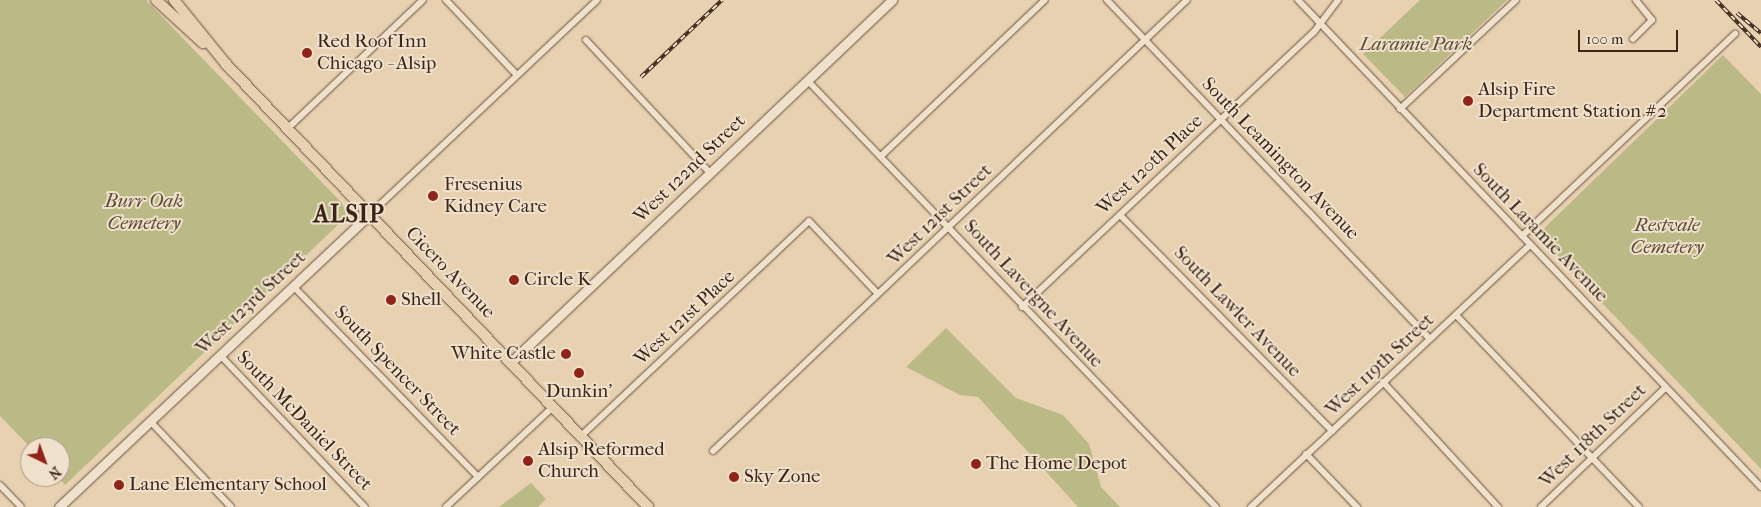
<!DOCTYPE html>
<html>
<head>
<meta charset="utf-8">
<style>
	body { margin:0 }
	#map { position:relative; width:1761px; height:507px; overflow:hidden; background:#e8d1b0; font-family:"IM FELL French Canon",serif }
	div>[style] { position:absolute }
	.green>* { inset:0; background:#bbba87 }
	.roads { filter:drop-shadow(0 0 1px #66503f) drop-shadow(0 0 1px #66503f) }
	.street>* { height:6px; margin:-3px; padding:0 3px; transform-origin:3px; border-radius:3px; background:#f0e1cc }
	.secondary>* { height:9px; margin:-4.5px; padding:0 4.5px; transform-origin:4.5px; border-radius:4.5px; background:#f0e1cc }
	.primary>* { height:10px; margin:-5px; padding:0 5px; transform-origin:5px; border-radius:5px; background:#e8d1b0 }
	.rail>* { height:4px; margin-top:-2px; transform-origin:0; background:repeating-linear-gradient(90deg,#f0e1cc 0 5.5px,#3b2519 0 11px); box-sizing:border-box; border-block:1px solid #3b2519 }
	.dots>* { width:14px; height:14px; translate:-50% -50%; box-sizing:border-box; border:2px solid #f0e1cc; border-radius:50% }
	span { translate:-50% -50%; white-space:nowrap; text-align:center; line-height:1.15; -webkit-text-stroke:4px #f0e1cc; paint-order:stroke }
	.poi-label { font-size:19px; color:#3b2519 }
	.left { translate:0 -50%; text-align:left }
	.right { translate:-100% -50%; text-align:right }
	.park-label { font-size:19px; color:#5b4a34; font-style:italic }
	.street-label { font-size:19px; color:#3b2519 }
	.district-label { font-size:24px; color:#3b2519; font-weight:700; letter-spacing:1px }
	.north { position:absolute; left:20px; top:437px; width:50px; height:50px; box-sizing:border-box; background:#f0e1cc; border:1px solid #a89684; border-radius:50%; rotate:138deg; font-size:14px; font-weight:700; line-height:20px; text-align:center; color:#3b2519 }
	.north::after { content:''; display:block; margin:auto; width:18px; height:22px; background:#8f2418; clip-path:polygon(50% 0,100% 100%,50% 72%,0 100%) }
	.scale { position:absolute; left:1578px; top:30px; width:100px; height:22px; box-sizing:border-box; border:2px solid #3b2519; border-top:0; padding-left:6px; font-size:15px; line-height:18px; white-space:nowrap; color:#3b2519; -webkit-text-stroke:4px #f0e1cc; paint-order:stroke }
</style>
</head>
<body>
<div id="map">
	<div class="green">
		<i style="clip-path:polygon(0 0,146px 0,342px 203px,346px 213px,345px 224px,342px 221px,65px 485px,58px 477px,60px 447px,30px 447px,0 416px)"></i>
		<i style="clip-path:polygon(1420px 0,1507px 0,1405px 97px,1363px 54px)"></i>
		<i style="clip-path:polygon(1723px 55px,1761px 94px,1761px 469px,1537px 235px)"></i>
		<i style="clip-path:polygon(946px 328px,1016px 398px,1063px 415px,1089px 444px,1101px 487px,1120px 507px,1078px 507px,978px 397px,960px 395px,906px 367px)"></i>
		<i style="clip-path:polygon(531px 483px,546px 499px,538px 507px,499px 507px)"></i>
	</div>
	<div class="roads">
		<div class="street">
			<i style="left:446px;top:0;width:103px;rotate:46.6deg"></i>
			<i style="left:1107px;top:0;width:468px;rotate:46.4deg"></i>
			<i style="left:1298px;top:0;width:672px;rotate:46.45deg"></i>
			<i style="left:1633px;top:39px;width:27px;rotate:-45deg"></i>
			<i style="left:1652px;top:20px;width:26px;rotate:-129deg"></i>
			<i style="left:586px;top:40px;width:182px;rotate:47deg"></i>
			<i style="left:807px;top:80px;width:591px;rotate:46.23deg"></i>
			<i style="left:1400px;top:109px;width:159px;rotate:-43.2deg"></i>
			<i style="left:287px;top:129px;width:187px;rotate:-43.5deg"></i>
			<i style="left:881px;top:156px;width:226px;rotate:-43.6deg"></i>
			<i style="left:369px;top:215px;width:313px;rotate:-43.3deg"></i>
			<i style="left:1120px;top:215px;width:303px;rotate:45.5deg"></i>
			<i style="left:1522px;top:236px;width:294px;rotate:-43.5deg"></i>
			<i style="left:293px;top:286px;width:266px;rotate:45.9deg"></i>
			<i style="left:1022px;top:307px;width:401px;rotate:-43.3deg"></i>
			<i style="left:1314px;top:32px;width:40px;rotate:-53deg"></i>
			<i style="left:1456px;top:315px;width:265px;rotate:46.4deg"></i>
			<i style="left:220px;top:355px;width:210px;rotate:46.4deg"></i>
			<i style="left:1383px;top:382px;width:170px;rotate:47.4deg"></i>
			<i style="left:150px;top:421px;width:118px;rotate:46.7deg"></i>
			<i style="left:581px;top:436px;width:313px;rotate:-43.3deg"></i>
			<i style="left:809px;top:221px;width:100px;rotate:46.6deg"></i>
			<i style="left:713px;top:451px;width:654px;rotate:-43.58deg"></i>
			<i style="left:1306px;top:454px;width:74px;rotate:46.1deg"></i>
			<i style="left:0;top:485px;width:30px;rotate:46deg"></i>
			<i style="left:446px;top:507px;width:146px;rotate:-43.1deg"></i>
			<i style="left:1251px;top:507px;width:383px;rotate:-43.2deg"></i>
			<i style="left:1541px;top:507px;width:173px;rotate:-43.8deg"></i>
		</div>
		<div class="secondary">
			<i style="left:511px;top:362px;width:526px;rotate:-43.54deg"></i>
			<i style="left:59px;top:507px;width:426px;rotate:-43.3deg"></i>
		</div>
		<div class="primary">
			<i style="left:156px;top:0;width:64px;rotate:42.5deg"></i>
			<i style="left:174px;top:0;width:82px;rotate:50.9deg"></i>
			<i style="left:226px;top:64px;width:612px;rotate:46.39deg"></i>
		</div>
	</div>
	<div class="rail">
		<i style="left:1716px;top:0;width:65px;rotate:46.2deg"></i>
		<i style="left:1737px;top:13px;width:31px;rotate:40deg"></i>
		<i style="left:641px;top:77px;width:112px;rotate:-43.5deg"></i>
	</div>
	<div class="dots">
		<i style="left:307px;top:53px;background:#8f2418"></i>
		<i style="left:1468px;top:101px;background:#8f2418"></i>
		<i style="left:433px;top:196px;background:#8f2418"></i>
		<i style="left:514px;top:280px;background:#8f2418"></i>
		<i style="left:391px;top:300px;background:#8f2418"></i>
		<i style="left:566px;top:354px;background:#8f2418"></i>
		<i style="left:579px;top:373px;background:#8f2418"></i>
		<i style="left:528px;top:461px;background:#8f2418"></i>
		<i style="left:976px;top:464px;background:#8f2418"></i>
		<i style="left:734px;top:477px;background:#8f2418"></i>
		<i style="left:119px;top:485px;background:#8f2418"></i>
	</div>
	<div class="poi-label">
		<span class="left" style="left:317px;top:53px">Red Roof Inn<br>Chicago - Alsip</span>
		<span class="left" style="left:1478px;top:101px">Alsip Fire<br>Department Station #2</span>
		<span class="left" style="left:444px;top:196px">Fresenius<br>Kidney Care</span>
		<span class="left" style="left:524px;top:280px">Circle K</span>
		<span class="left" style="left:401px;top:300px">Shell</span>
		<span class="right" style="left:556px;top:354px">White Castle</span>
		<span style="left:579px;top:392px">Dunkin'</span>
		<span class="left" style="left:538px;top:461px">Alsip Reformed<br>Church</span>
		<span class="left" style="left:986px;top:464px">The Home Depot</span>
		<span class="left" style="left:744px;top:477px">Sky Zone</span>
		<span class="left" style="left:129px;top:485px">Lane Elementary School</span>
	</div>
	<div class="park-label">
		<span style="left:1416px;top:45px">Laramie Park</span>
		<span style="left:144px;top:213px">Burr Oak<br>Cemetery</span>
		<span style="left:1667px;top:237px">Restvale<br>Cemetery</span>
	</div>
	<div class="street-label">
		<span style="left:1280px;top:159px;rotate:46deg">South Leamington Avenue</span>
		<span style="left:1150px;top:165px;rotate:-43deg">West 120th Place</span>
		<span style="left:690px;top:169px;rotate:-44deg">West 122nd Street</span>
		<span style="left:940px;top:215px;rotate:-44deg">West 121st Street</span>
		<span style="left:1540px;top:233px;rotate:46deg">South Laramie Avenue</span>
		<span style="left:450px;top:273px;rotate:46deg">Cicero Avenue</span>
		<span style="left:1033px;top:294px;rotate:47deg">South Lavergne Avenue</span>
		<span style="left:251px;top:303px;rotate:-43deg">West 123rd Street</span>
		<span style="left:1237px;top:312px;rotate:46deg">South Lawler Avenue</span>
		<span style="left:685px;top:318px;rotate:-43deg">West 121st Place</span>
		<span style="left:1380px;top:365px;rotate:-43deg">West 119th Street</span>
		<span style="left:397px;top:371px;rotate:46deg">South Spencer Street</span>
		<span style="left:304px;top:421px;rotate:46deg">South McDaniel Street</span>
		<span style="left:1593px;top:436px;rotate:-44deg">West 118th Street</span>
	</div>
	<div class="district-label">
		<span style="left:349px;top:215px">ALSIP</span>
	</div>
	<div class="north">N</div>
	<div class="scale">100 m</div>
</div>
</body>
</html>
